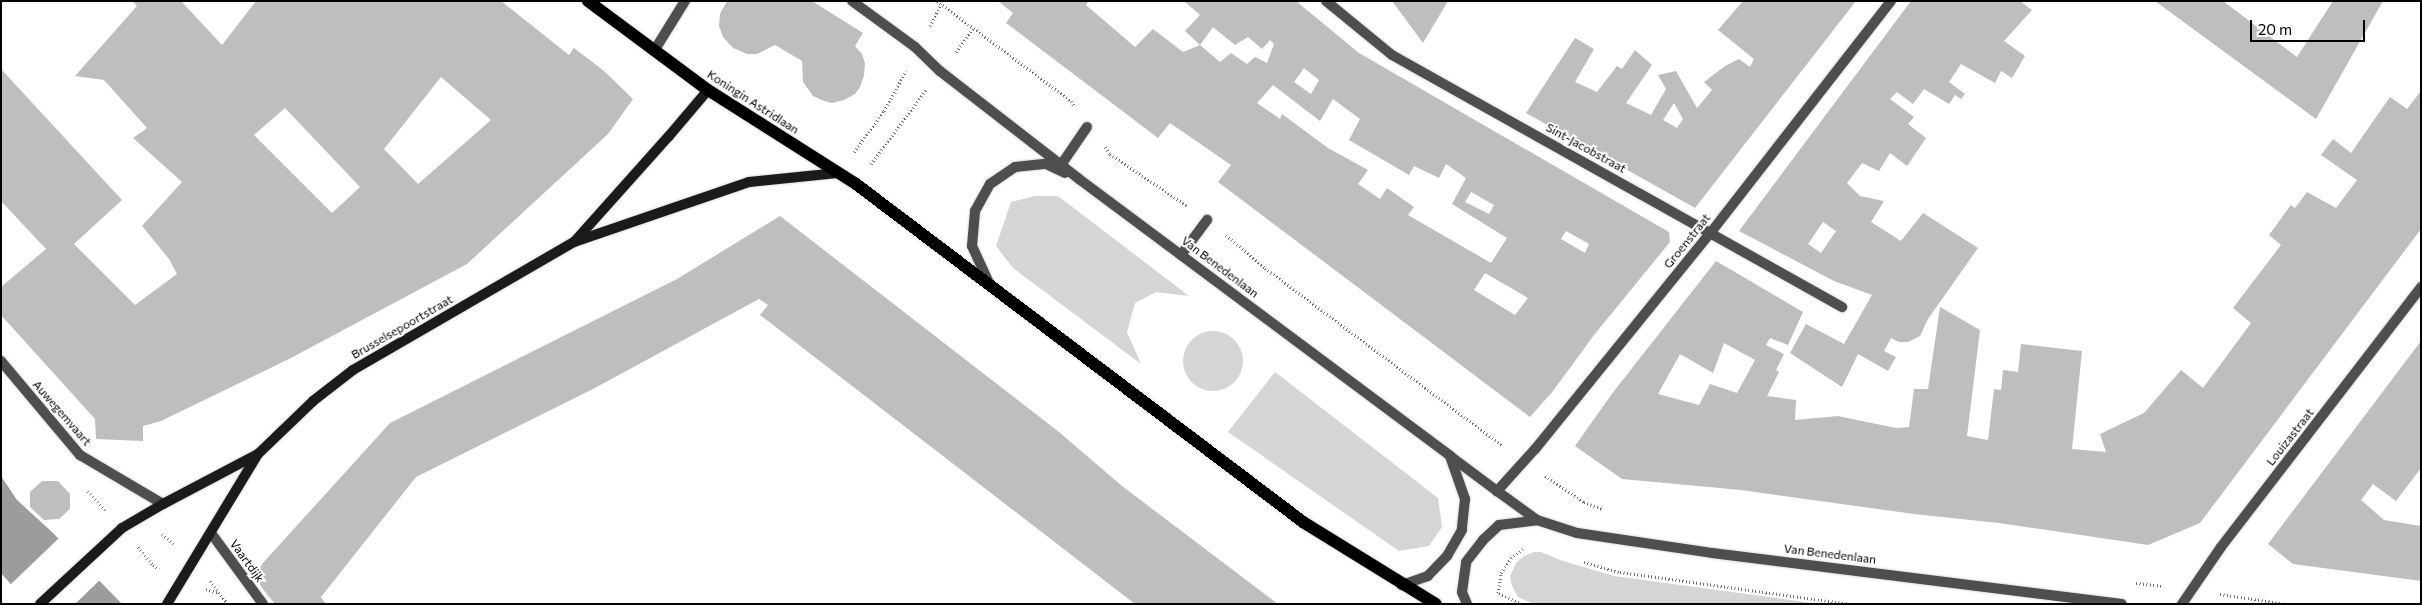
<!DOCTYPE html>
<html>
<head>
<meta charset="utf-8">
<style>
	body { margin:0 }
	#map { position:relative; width:2422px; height:605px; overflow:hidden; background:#fff; font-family:Commissioner,sans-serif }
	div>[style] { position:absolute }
	.green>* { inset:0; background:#d5d5d5 }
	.round { border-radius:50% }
	.water>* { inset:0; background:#9c9c9c }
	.pier>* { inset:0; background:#fff }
	.building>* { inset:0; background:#bebebe }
	.path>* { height:3px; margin-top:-1.5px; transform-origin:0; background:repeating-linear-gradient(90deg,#707070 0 1px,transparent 0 3.5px) }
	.roads { filter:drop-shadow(0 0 1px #dbdbdb) drop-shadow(0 0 1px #dbdbdb) }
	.service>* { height:10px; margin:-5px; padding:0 5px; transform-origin:5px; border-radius:5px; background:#4e4e4e }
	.minor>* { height:10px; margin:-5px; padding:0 5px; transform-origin:5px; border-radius:5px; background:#4e4e4e }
	.secondary>* { height:10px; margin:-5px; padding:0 5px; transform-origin:5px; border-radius:5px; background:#1b1b1b }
	.primary>* { height:12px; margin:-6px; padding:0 6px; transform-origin:6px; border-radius:6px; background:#000 }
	span { translate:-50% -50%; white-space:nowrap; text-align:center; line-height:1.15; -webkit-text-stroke:4px #fff; paint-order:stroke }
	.street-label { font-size:12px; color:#000 }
	.frame { position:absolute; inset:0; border:2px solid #000; pointer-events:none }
	.scale { position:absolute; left:2250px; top:20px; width:115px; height:22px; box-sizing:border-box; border:2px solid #000; border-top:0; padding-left:6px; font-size:15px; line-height:18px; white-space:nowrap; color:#000; -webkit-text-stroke:4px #fff; paint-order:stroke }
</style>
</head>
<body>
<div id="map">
	<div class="green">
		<i style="clip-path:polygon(1035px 196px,1058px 196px,1189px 296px,1156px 292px,1135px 303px,1127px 332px,1141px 364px,1013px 268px,996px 246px,1011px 202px)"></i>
		<i class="round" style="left:1183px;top:331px;width:60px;height:60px"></i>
		<i style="clip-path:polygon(1275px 372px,1438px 498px,1442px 527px,1429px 546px,1399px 551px,1228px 432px)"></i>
		<i style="clip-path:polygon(1534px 552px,1541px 552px,1560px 560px,1614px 576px,1820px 604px,1534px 604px,1518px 597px,1512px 586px,1510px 576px,1516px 563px,1524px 556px)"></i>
	</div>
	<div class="water">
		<i style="clip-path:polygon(1px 476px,17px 500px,52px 532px,122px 604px,28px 604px,1px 573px)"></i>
	</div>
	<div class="pier">
		<i style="clip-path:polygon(60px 537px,101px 579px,75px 604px,25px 604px,9px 586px)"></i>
	</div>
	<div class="building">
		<i style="clip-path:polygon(evenodd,132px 1px,181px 1px,222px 45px,256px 1px,501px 1px,569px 55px,574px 48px,604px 71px,633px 99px,608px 134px,467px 264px,289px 359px,161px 421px,143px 426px,143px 441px,96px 439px,95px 419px,1px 315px,1px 287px,46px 249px,1px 201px,1px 69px,122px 200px,74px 244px,135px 305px,177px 274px,169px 259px,142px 226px,182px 182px,133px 138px,147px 128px,104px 80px,75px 76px,137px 6px,132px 1px,441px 77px,491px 120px,418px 184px,384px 149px,441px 77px,132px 1px,285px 108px,360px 187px,332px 213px,254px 135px,285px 108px)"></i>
		<i style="clip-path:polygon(727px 1px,812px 1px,863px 33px,855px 46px,862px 54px,865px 63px,864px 76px,860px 87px,855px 94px,844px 100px,832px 103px,824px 101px,813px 96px,803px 82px,802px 61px,775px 45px,757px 54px,747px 54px,733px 48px,723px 37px,719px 26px,720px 14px)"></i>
		<i style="clip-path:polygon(evenodd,998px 1px,1089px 1px,1086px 5px,1135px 47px,1153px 29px,1183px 52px,1200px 45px,1185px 31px,1200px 15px,1184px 1px,1296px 1px,1359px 53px,1669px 232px,1670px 242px,1594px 335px,1553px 391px,1530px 417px,1218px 182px,1231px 165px,1170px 123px,1158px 138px,1006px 23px,1013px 13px,998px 1px,1213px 27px,1235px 45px,1248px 37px,1262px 49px,1270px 40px,1274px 44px,1267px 63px,1255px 57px,1247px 64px,1231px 53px,1220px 62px,1200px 45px,1213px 27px,998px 1px,1304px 68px,1319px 80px,1311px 94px,1294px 82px,1304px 68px,998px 1px,1273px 85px,1320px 121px,1333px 99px,1360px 119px,1349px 140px,1409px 175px,1414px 166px,1439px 178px,1446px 164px,1466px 178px,1452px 204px,1507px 238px,1491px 263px,1408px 215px,1414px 207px,1387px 188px,1380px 199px,1358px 184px,1368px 170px,1328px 148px,1282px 114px,1280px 119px,1257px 103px,1273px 85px,998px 1px,1471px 192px,1494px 205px,1489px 214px,1465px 202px,1471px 192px,998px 1px,1566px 231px,1589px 244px,1585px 253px,1561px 239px,1566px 231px,998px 1px,1485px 273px,1528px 298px,1515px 315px,1474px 290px,1485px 273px)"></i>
		<i style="clip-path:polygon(1392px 1px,1448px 1px,1423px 43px)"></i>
		<i style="clip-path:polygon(evenodd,1743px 1px,1856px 1px,1695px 208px,1526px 113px,1575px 38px,1594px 49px,1575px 82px,1597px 92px,1617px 66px,1622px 69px,1635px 50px,1652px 65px,1626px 103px,1651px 115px,1666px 89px,1658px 75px,1676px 71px,1697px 108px,1712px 90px,1704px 82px,1725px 66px,1739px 59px,1750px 67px,1754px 59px,1718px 30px,1743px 1px,1674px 103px,1683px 119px,1677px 128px,1663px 120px,1674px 103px)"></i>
		<i style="clip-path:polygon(evenodd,1911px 1px,2020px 1px,2032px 10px,2004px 41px,2025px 56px,2012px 78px,2001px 71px,1995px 83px,1961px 64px,1949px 82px,1965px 94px,1961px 99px,1955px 95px,1949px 104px,1924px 89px,1913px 104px,1897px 92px,1890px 99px,1914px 117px,1908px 124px,1926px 138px,1907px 166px,1890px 153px,1879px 171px,1862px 163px,1847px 183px,1860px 196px,1884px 201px,1871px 222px,1901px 241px,1923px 213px,1978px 248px,1928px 319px,1920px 336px,1908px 342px,1899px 342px,1891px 338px,1884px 351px,1896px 357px,1888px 371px,1858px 354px,1842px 387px,1790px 353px,1806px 324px,1844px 344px,1872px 295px,1834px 281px,1739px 231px,1911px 1px,1823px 222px,1836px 231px,1821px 253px,1808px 244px,1823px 222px)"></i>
		<i style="clip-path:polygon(2155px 1px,2223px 1px,2297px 57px,2333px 1px,2383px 1px,2316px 119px)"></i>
		<i style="clip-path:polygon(evenodd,2421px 91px,2421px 229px,2200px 523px,2148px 545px,1999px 523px,1914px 514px,1741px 490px,1622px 479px,1575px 446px,1611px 395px,1716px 261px,1803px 312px,1788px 345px,1770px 338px,1766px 345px,1784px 354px,1776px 370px,1779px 372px,1767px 396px,1796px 400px,1795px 420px,1838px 416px,1896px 428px,1909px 427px,1914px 389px,1928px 389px,1940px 307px,1980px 330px,1967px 436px,1988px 440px,1994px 389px,2001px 390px,2003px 370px,2018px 372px,2021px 344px,2082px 351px,2072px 449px,2106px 452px,2100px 434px,2144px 413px,2181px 370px,2203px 388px,2251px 323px,2233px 308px,2281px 245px,2269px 235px,2291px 205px,2295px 208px,2307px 192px,2336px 208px,2357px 180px,2321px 155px,2333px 139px,2351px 153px,2390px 97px,2407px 109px,2421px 91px,1724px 343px,1755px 360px,1737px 393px,1710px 384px,1699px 405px,1658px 394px,1680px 354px,1713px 373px,1724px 343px)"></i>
		<i style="clip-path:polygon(780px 216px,1059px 432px,1122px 486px,1278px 604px,1135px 604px,760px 315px,768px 305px,759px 299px,593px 389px,416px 477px,321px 597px,326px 604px,275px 604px,262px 588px,256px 576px,262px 564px,390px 423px,677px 279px)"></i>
		<i style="clip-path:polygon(2421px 341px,2421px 468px,2396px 501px,2373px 484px,2361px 500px,2384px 520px,2421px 526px,2421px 581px,2293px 564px,2268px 544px)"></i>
		<i style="clip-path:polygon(42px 481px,58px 481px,70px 494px,70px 509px,59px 519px,44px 520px,30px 507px,30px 492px)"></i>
	</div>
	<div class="path">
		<i style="left:937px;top:1px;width:167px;rotate:36.7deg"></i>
		<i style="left:1071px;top:101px;width:6px;rotate:59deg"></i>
		<i style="left:930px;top:26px;width:25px;rotate:-63deg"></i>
		<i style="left:956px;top:52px;width:31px;rotate:-54deg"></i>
		<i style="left:1105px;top:147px;width:9px;rotate:54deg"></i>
		<i style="left:1110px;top:154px;width:93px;rotate:34deg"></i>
		<i style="left:854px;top:152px;width:51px;rotate:-53.8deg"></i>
		<i style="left:884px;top:111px;width:46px;rotate:-61.2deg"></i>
		<i style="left:871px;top:164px;width:92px;rotate:-53.4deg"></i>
		<i style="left:1226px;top:235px;width:51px;rotate:40.2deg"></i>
		<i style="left:1265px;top:268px;width:297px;rotate:36.8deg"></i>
		<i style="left:1545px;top:476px;width:47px;rotate:33.7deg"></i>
		<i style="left:1584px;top:502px;width:19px;rotate:21deg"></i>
		<i style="left:88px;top:491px;width:27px;rotate:48deg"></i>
		<i style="left:162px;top:534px;width:16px;rotate:40deg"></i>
		<i style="left:138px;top:547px;width:23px;rotate:50deg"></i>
		<i style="left:153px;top:565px;width:7px;rotate:34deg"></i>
		<i style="left:1584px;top:562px;width:37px;rotate:16deg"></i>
		<i style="left:1620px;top:572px;width:232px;rotate:7.9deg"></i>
		<i style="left:210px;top:581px;width:29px;rotate:52deg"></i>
		<i style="left:2136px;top:583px;width:28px;rotate:6deg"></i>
		<i style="left:206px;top:589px;width:14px;rotate:17deg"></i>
		<i style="left:2220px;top:594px;width:67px;rotate:8.6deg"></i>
		<i style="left:1522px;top:604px;width:26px;rotate:-155deg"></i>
		<i style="left:1498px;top:593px;width:20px;rotate:-81deg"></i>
		<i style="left:1501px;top:573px;width:18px;rotate:-56deg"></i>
		<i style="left:1511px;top:558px;width:16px;rotate:-38deg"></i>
	</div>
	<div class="roads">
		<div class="service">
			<i style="left:1061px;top:165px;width:46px;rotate:-55.6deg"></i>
			<i style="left:1181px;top:255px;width:44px;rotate:-53.4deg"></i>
			<i style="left:1450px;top:456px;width:59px;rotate:36.7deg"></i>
		</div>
		<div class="minor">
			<i style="left:852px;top:1px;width:78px;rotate:36.1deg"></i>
			<i style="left:915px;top:47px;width:35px;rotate:44deg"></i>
			<i style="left:940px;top:71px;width:176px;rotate:37.8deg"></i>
			<i style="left:1079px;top:179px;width:463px;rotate:36.7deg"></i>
			<i style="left:1450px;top:456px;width:46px;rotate:70.8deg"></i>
			<i style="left:1465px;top:499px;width:31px;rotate:96deg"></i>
			<i style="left:1462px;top:530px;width:30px;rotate:120deg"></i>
			<i style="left:1447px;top:556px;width:28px;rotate:134deg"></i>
			<i style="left:1428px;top:576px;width:28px;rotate:161deg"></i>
			<i style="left:1326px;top:1px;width:85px;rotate:39.3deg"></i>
			<i style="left:1392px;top:55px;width:516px;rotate:29.25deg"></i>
			<i style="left:1891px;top:1px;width:293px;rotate:127.9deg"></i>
			<i style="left:1711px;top:232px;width:279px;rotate:129deg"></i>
			<i style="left:1535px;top:449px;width:57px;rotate:132.1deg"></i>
			<i style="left:1497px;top:491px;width:49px;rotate:35.9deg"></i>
			<i style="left:1537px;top:520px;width:42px;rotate:18deg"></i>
			<i style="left:1577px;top:533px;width:136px;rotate:8.4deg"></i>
			<i style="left:1712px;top:553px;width:413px;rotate:7.1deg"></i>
			<i style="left:654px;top:51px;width:59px;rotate:-58.2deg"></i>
			<i style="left:990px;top:285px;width:43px;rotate:-114.8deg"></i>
			<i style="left:972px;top:246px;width:35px;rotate:-85deg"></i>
			<i style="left:975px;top:211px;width:31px;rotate:-61deg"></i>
			<i style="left:990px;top:184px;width:30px;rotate:-34deg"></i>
			<i style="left:1015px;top:167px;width:31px;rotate:-6deg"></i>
			<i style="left:1046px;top:164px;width:21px;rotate:25deg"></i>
			<i style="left:1px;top:361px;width:123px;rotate:50deg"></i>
			<i style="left:80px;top:455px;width:96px;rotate:30.6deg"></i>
			<i style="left:211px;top:533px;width:88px;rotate:53.8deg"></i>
			<i style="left:1467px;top:604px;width:13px;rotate:-113deg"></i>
			<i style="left:1462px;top:592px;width:30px;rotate:-82deg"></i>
			<i style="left:1466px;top:562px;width:28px;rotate:-52deg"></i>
			<i style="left:1483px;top:540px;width:22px;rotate:-43deg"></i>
			<i style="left:1499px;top:525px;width:38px;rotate:-7deg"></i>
			<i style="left:2182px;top:604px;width:69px;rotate:-55.6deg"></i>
			<i style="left:2221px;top:547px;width:328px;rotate:-52.4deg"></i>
		</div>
		<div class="secondary">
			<i style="left:575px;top:241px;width:141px;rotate:-48.2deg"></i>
			<i style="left:669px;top:136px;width:60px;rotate:-49.7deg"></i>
			<i style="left:40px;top:604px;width:112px;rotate:-42.8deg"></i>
			<i style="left:122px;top:528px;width:48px;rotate:-30.3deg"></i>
			<i style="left:163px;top:504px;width:107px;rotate:-27.8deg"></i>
			<i style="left:167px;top:604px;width:175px;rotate:-58.8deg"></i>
			<i style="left:258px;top:454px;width:76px;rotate:-43.9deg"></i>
			<i style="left:313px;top:401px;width:51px;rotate:-37.8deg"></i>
			<i style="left:353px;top:370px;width:255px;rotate:-30.1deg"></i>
			<i style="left:574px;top:242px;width:185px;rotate:-18.9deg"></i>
			<i style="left:749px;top:182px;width:89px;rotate:-5.8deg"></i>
		</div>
		<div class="primary">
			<i style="left:588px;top:1px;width:149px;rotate:36.6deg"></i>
			<i style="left:708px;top:90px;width:175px;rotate:32.4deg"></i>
			<i style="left:856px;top:184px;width:560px;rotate:37.09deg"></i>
			<i style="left:1303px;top:522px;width:156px;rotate:31.7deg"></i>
		</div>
	</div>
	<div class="street-label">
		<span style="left:753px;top:102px;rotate:33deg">Koningin Astridlaan</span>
		<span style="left:1586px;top:148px;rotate:29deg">Sint-Jacobstraat</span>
		<span style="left:1687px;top:241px;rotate:-51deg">Groenstraat</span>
		<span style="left:1220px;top:267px;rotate:37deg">Van Benedenlaan</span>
		<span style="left:402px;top:327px;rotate:-30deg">Brusselsepoortstraat</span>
		<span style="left:62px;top:413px;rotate:49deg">Auwegemvaart</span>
		<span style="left:2290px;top:437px;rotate:-52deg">Louizastraat</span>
		<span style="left:1830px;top:554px;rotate:7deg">Van Benedenlaan</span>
		<span style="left:247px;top:561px;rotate:54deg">Vaartdijk</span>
	</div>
	<div class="frame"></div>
	<div class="scale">20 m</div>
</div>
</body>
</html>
